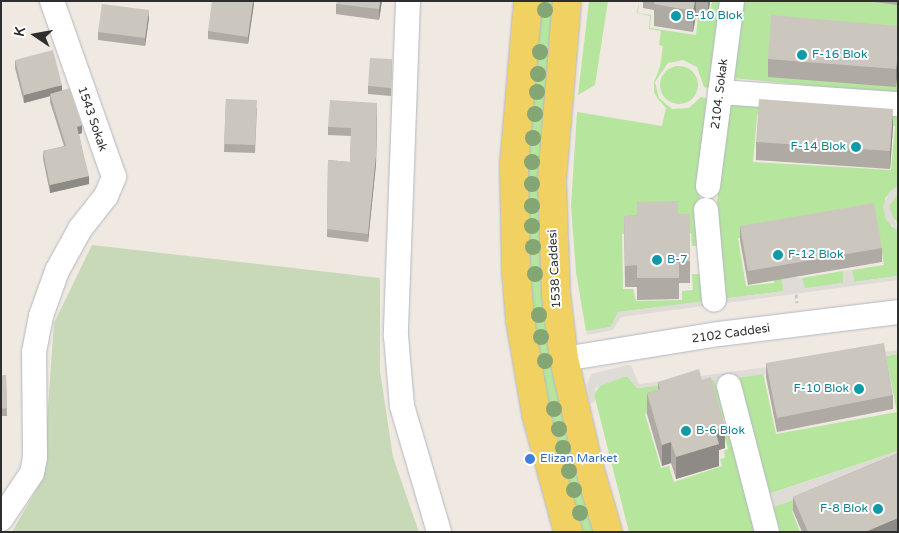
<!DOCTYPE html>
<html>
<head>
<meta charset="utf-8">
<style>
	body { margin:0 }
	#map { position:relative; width:899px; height:533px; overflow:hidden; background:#efe9e1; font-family:"Varela Round",sans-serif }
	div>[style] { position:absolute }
	.green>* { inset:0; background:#b6e59e }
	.round { border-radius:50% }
	.cemetery>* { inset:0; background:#c8d9b8 }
	.plaza>* { inset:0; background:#dfdcd8 }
	.path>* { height:3px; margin-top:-1.5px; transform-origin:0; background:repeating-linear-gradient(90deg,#c9c9c9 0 4px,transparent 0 6.5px) }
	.roads { filter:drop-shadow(0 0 1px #b4b7c1) drop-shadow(0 0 1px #b4b7c1) }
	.minor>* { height:24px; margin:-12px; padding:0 12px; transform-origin:12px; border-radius:12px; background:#fff }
	.major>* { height:28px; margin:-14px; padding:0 14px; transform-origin:14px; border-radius:14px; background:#f2d163 }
	.trees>* { width:16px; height:16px; margin:-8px; border-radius:50%; background:#84a574 }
	.wall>* { inset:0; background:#afaba4 }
	.shaded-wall>* { inset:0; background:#8e8b86 }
	.building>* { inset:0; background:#cbc7bf }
	.dots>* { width:14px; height:14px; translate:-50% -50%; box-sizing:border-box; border:2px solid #fff; border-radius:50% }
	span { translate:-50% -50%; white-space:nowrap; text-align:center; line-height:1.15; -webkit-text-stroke:4px #fff; paint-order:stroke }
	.culture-label { font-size:12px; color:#0d838f }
	.left { translate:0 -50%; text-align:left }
	.right { translate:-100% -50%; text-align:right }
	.street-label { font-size:12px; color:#2e2e2e }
	.shop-label { font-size:12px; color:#366cbe }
	.frame { position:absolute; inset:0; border:2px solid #2e2e2e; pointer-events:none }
	.north { position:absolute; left:10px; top:10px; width:50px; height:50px; -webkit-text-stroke:4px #fff; paint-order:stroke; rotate:282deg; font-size:14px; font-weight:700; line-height:20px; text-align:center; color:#2e2e2e }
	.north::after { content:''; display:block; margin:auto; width:18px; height:22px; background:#2e2e2e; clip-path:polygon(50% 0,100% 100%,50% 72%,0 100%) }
</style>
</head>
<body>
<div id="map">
	<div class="green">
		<i style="clip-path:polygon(540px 1px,555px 1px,542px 134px,540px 192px,597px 532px,578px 532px,553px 442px,529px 296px,527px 126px)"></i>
		<i style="clip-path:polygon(589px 1px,608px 1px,595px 85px,578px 95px)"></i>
		<i style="clip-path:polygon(639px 1px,638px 13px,651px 15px,650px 28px,696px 35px,698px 17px,709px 19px,712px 1px,724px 1px,712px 89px,704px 87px,697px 67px,683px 60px,668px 63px,655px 82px,659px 98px,672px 109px,689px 108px,701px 97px,710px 99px,699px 204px,700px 246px,692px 246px,691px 233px,622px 234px,623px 289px,633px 289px,636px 301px,682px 300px,682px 291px,693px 290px,692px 274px,701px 274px,703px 302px,618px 312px,611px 327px,586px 331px,576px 272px,571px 206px,577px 112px,662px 126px,666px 108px,658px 99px,654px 92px,654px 82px,660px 67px,663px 46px,659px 45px,661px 31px,649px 29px,650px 16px,637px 13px)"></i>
		<i style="clip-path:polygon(743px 1px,898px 1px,898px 94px,733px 78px)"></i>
		<i class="round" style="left:660px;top:66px;width:38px;height:38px"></i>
		<i style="clip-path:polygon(729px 102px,791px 107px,790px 117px,757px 115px,753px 162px,891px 170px,895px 126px,862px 123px,862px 112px,898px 114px,898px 186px,885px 198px,891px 226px,898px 230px,898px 276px,854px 282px,852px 270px,884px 265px,875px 215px,738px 238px,746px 286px,774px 283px,773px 276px,781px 275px,784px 291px,723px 299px,717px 202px)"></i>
		<i style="clip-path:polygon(898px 193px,898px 223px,892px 217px,889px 206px)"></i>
		<i style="clip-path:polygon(843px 271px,844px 283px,804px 289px,802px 278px)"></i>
		<i style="clip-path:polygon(898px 354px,898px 451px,765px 495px,738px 377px,763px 373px,776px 434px,897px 412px,886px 356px)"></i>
		<i style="clip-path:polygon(623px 377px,628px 377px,637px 388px,714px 379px,717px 382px,728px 418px,719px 420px,655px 410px,645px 414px,661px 468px,669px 466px,674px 482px,722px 466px,720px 459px,725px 458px,724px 451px,728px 449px,724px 435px,732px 432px,759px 532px,629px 532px,594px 394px,601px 385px)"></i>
		<i style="clip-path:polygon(819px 491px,815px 501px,792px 511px,800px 532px,774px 532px,767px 509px)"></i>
	</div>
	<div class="cemetery">
		<i style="clip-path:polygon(92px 245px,380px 278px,380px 371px,393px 457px,419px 532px,12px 532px,43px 478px,54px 323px)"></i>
	</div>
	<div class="plaza">
		<i style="clip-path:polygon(898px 186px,898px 193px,889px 206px,898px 230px,886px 220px,883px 206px,890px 191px)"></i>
		<i style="clip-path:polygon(852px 270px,854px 282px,898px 276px,898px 280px,621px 317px,613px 330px,587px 335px,586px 331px,611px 327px,618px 312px,784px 291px,781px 275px,802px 278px,805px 288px,843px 283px,843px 271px)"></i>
		<i style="clip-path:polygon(898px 350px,898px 354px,738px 378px,766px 495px,898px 451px,898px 463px,767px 509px,732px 432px,724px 435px,719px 420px,728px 418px,714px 380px,637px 388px,628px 377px,623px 377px,595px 388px,595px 402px,590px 403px,587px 385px,591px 374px,627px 365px,631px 365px,639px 384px)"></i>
	</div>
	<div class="path">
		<i style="left:796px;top:294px;width:9px;rotate:84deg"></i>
	</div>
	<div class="roads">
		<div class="minor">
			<i style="left:408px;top:1px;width:335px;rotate:92.1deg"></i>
			<i style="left:396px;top:336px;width:70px;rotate:85.1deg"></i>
			<i style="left:402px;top:406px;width:131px;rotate:73.6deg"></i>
			<i style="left:720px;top:92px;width:178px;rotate:3.9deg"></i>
			<i style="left:708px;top:186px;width:187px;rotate:-82.6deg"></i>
			<i style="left:706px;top:210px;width:90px;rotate:84.9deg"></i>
			<i style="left:564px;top:359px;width:157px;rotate:-9.2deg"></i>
			<i style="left:719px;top:334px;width:180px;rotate:-7deg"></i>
			<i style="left:729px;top:386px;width:151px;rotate:75.4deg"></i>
			<i style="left:1px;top:519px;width:55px;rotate:-56deg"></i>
			<i style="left:32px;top:473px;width:16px;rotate:-79deg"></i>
			<i style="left:35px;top:457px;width:105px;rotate:-90.5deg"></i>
			<i style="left:34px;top:352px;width:37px;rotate:-79deg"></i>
			<i style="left:41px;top:316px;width:48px;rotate:-70.4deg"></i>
			<i style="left:57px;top:271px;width:48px;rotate:-61.3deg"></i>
			<i style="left:80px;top:229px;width:42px;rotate:-51.8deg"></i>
			<i style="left:106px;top:196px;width:21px;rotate:-67deg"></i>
			<i style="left:114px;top:177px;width:187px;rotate:-109.4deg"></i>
		</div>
		<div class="major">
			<i style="left:528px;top:1px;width:165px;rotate:94.9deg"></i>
			<i style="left:514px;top:165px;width:106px;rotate:88.9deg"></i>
			<i style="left:516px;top:271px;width:49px;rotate:85.3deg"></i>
			<i style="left:520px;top:320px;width:95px;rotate:80.3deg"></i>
			<i style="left:536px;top:414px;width:122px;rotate:74.8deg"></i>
			<i style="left:567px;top:1px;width:181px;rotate:94.8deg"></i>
			<i style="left:552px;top:181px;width:113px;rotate:88deg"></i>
			<i style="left:556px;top:294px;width:65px;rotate:83deg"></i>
			<i style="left:564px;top:359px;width:107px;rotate:77deg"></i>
			<i style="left:588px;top:463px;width:72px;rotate:73.8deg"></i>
		</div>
	</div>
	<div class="trees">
		<i style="left:545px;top:10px"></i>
		<i style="left:540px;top:52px"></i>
		<i style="left:538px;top:74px"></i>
		<i style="left:537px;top:92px"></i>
		<i style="left:535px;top:114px"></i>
		<i style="left:533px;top:138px"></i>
		<i style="left:532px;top:162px"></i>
		<i style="left:532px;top:184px"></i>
		<i style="left:532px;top:206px"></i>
		<i style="left:532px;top:226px"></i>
		<i style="left:533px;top:247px"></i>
		<i style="left:535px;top:274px"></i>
		<i style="left:539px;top:315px"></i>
		<i style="left:541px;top:337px"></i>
		<i style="left:545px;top:361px"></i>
		<i style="left:554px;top:409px"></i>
		<i style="left:559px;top:429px"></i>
		<i style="left:563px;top:448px"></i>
		<i style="left:569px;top:471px"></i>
		<i style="left:574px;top:490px"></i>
		<i style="left:580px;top:513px"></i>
	</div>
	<div class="wall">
		<i style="clip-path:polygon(254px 1px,248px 44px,208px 39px,208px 31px)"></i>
		<i style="clip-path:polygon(382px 1px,379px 20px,336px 14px,336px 4px)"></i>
		<i style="clip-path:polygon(643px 1px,710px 1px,708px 17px,696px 15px,693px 32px,654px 26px,654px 10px,643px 8px)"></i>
		<i style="clip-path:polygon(866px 1px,898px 1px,898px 5px)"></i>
		<i style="clip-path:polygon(149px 18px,145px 46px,98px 40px,98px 32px)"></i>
		<i style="clip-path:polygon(898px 26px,896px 87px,768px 77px,768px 59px)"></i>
		<i style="clip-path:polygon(392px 59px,391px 96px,368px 94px,368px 86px)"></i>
		<i style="clip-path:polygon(15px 60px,62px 90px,82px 133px,79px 134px,89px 184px,50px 193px,43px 159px,43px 151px,64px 146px,50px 102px,50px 96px,24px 103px,15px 68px)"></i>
		<i style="clip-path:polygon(226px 99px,257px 108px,255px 153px,224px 152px)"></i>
		<i style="clip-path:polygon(377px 103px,376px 164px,368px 242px,327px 237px,328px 160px,350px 162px,351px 136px,328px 135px,328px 127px)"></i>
		<i style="clip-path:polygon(893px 126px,890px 169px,756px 160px,756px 142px)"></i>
		<i style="clip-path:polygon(690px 214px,690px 283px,679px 283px,679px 299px,637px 300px,637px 287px,625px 287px,624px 216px)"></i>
		<i style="clip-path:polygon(740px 226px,882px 248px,882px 262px,748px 285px,740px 240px)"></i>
		<i style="clip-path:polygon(766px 363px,893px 395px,893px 409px,777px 432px,766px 377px)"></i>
		<i style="clip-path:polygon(6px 375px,7px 416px,1px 416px,1px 376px)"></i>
		<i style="clip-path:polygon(702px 380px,725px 448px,719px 450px,719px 466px,676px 479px,671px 463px,662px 466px,647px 414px,647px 393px,658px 390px,658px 382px)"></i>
		<i style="clip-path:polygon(898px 453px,898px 532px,802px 532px,793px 511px,793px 497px)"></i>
	</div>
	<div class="shaded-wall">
		<i style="clip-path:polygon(253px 1px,254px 4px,248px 44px,248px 37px)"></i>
		<i style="clip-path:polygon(380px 1px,382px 1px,379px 20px,379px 9px)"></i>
		<i style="clip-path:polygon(695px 1px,696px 1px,696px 15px,693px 32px,693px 11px)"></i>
		<i style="clip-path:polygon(708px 1px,710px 1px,708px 17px)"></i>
		<i style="clip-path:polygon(149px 10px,149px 18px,145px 46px,145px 38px)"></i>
		<i style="clip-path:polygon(898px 51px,898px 69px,896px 87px,896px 69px)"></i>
		<i style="clip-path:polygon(62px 85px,62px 93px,24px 103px,24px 95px)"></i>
		<i style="clip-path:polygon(377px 103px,376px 164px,368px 242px,368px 234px)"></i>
		<i style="clip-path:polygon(893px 109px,893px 126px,890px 169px,890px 151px)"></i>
		<i style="clip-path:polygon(82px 125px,82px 133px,77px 135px,77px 127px)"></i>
		<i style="clip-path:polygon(89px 176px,89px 184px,50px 193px,50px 185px)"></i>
		<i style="clip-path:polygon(725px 427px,725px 448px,719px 450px,719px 466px,676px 479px,676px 457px,715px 430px)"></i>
		<i style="clip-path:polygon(671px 442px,671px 463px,662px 466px,662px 445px)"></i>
		<i style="clip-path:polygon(898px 518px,898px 532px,865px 532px)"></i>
	</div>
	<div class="building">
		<i style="clip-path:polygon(212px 1px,253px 1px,248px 37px,208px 31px)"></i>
		<i style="clip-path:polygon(337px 1px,380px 1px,379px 9px,336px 4px)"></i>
		<i style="clip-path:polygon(654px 1px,695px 1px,693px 11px,654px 4px)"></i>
		<i style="clip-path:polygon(102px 4px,149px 10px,145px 38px,98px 32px)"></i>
		<i style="clip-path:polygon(771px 15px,898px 26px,898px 51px,896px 69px,768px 59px)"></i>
		<i style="clip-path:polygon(53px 50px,62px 85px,24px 95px,15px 60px)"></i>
		<i style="clip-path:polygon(370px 58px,392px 59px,391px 88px,368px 86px)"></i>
		<i style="clip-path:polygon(70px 88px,82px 125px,77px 127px,89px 176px,50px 185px,43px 151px,66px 146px,50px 94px)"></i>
		<i style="clip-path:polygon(226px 99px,257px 100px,255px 145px,224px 144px)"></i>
		<i style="clip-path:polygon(759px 99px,893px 109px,890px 151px,756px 142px)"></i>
		<i style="clip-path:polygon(330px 100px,377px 103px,376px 156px,368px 234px,327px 229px,328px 160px,350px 162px,351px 128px,328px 127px)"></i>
		<i style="clip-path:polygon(678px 201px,678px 214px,690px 214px,690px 261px,679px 261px,679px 278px,637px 278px,637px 265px,625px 266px,624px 216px,637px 216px,637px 202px)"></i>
		<i style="clip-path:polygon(874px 203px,882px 248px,748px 271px,740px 226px)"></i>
		<i style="clip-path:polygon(884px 343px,893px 395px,777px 418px,766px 363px)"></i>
		<i style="clip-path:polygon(699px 369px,702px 380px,711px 377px,725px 427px,715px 430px,719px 444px,676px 457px,671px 442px,662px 445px,647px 393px,660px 389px,658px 382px)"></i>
		<i style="clip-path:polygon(6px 375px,7px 408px,1px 409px,1px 376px)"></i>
		<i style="clip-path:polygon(898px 453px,898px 518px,865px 532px,808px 532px,793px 497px)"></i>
	</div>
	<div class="dots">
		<i style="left:676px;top:16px;background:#0f9aa8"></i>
		<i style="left:802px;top:55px;background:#0f9aa8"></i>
		<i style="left:856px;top:147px;background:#0f9aa8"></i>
		<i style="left:778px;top:255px;background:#0f9aa8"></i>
		<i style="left:657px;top:260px;background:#0f9aa8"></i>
		<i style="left:859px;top:389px;background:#0f9aa8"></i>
		<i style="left:686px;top:431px;background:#0f9aa8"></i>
		<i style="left:530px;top:459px;background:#3f7fe0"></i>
		<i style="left:878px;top:509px;background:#0f9aa8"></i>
	</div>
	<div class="culture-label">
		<span class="left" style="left:686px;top:16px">B-10 Blok</span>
		<span class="left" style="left:812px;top:55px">F-16 Blok</span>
		<span class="right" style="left:846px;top:147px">F-14 Blok</span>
		<span class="left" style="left:788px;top:255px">F-12 Blok</span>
		<span class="left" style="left:667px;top:260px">B-7</span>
		<span class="right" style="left:849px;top:389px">F-10 Blok</span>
		<span class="left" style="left:696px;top:431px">B-6 Blok</span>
		<span class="right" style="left:868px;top:509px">F-8 Blok</span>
	</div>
	<div class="street-label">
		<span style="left:720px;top:94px;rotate:-83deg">2104. Sokak</span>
		<span style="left:92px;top:119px;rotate:71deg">1543 Sokak</span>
		<span style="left:555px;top:269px;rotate:-93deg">1538 Caddesi</span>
		<span style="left:731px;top:334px;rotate:-8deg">2102 Caddesi</span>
	</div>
	<div class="shop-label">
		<span class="left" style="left:540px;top:459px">Elizan Market</span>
	</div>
	<div class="frame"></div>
	<div class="north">K</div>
</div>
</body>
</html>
